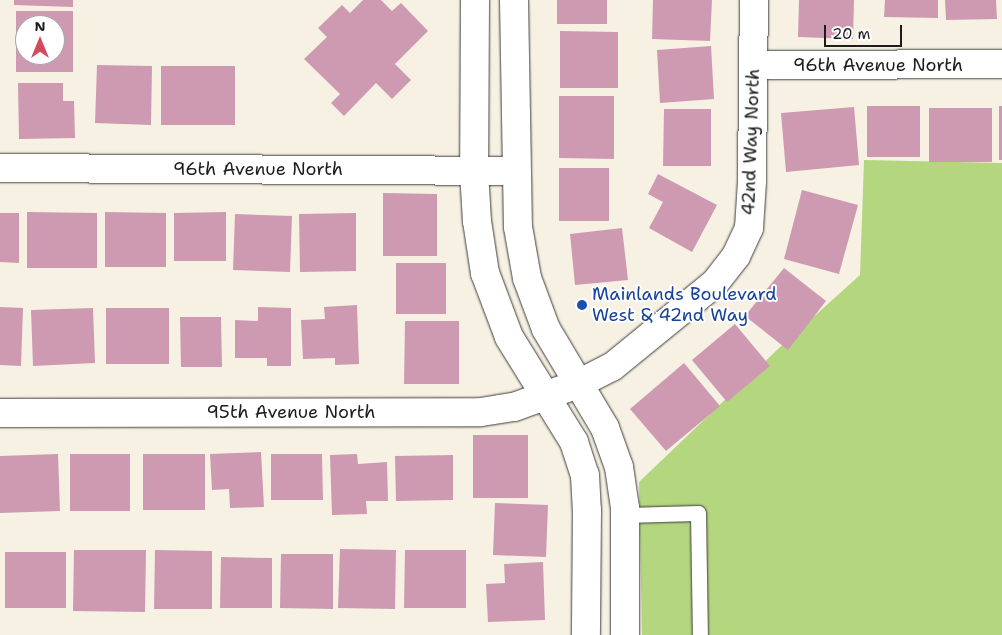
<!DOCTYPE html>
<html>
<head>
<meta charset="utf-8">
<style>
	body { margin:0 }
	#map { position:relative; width:1002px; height:635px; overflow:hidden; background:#f7f1e3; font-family:"Shantell Sans",sans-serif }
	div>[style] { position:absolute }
	.green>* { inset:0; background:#b4d67f }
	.building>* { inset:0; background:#cd9ab2 }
	.roads { filter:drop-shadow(0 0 1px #3d3c3a) drop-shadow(0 0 1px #3d3c3a) }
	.lane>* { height:15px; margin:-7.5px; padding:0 7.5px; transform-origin:7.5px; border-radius:7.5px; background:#fff }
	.street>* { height:28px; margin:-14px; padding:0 14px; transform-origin:14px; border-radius:14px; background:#fff }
	.secondary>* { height:28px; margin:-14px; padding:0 14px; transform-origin:14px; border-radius:14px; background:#fff }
	.dots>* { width:14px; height:14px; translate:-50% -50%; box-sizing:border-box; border:2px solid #fff; border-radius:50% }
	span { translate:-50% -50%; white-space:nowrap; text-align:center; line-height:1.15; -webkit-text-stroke:4px #fff; paint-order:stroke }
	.street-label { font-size:18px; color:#1c1c1c }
	.transit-label { font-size:18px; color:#164399 }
	.left { translate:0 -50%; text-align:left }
	.north { position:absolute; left:15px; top:15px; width:50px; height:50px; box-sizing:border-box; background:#fff; border:1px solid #a4a4a4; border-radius:50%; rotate:0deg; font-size:14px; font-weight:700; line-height:20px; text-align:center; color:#1c1c1c }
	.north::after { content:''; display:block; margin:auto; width:18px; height:22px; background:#d1495b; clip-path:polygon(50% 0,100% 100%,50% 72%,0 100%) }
	.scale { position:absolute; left:824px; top:25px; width:78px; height:22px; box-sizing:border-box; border:2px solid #1c1c1c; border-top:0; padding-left:6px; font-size:15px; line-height:18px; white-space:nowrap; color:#1c1c1c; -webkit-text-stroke:4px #fff; paint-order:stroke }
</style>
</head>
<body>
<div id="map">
	<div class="green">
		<i style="clip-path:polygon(864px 160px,1002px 163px,1002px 635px,642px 635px,639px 482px,778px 349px,860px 275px)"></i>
	</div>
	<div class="building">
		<i style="clip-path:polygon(14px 0,73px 0,73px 7px,14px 5px)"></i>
		<i style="clip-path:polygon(363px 0,381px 0,392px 11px,401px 3px,428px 31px,395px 64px,411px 80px,392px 99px,376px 83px,344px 116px,331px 103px,340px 94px,304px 59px,327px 37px,318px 28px,342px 5px,350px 13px)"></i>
		<i style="clip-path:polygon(557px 0,607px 0,607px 24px,557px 24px)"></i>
		<i style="clip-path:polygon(653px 0,712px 0,710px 41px,652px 39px)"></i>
		<i style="clip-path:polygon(799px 0,854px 0,853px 39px,798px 37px)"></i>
		<i style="clip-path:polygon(885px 0,938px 0,938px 18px,884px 17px)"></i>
		<i style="clip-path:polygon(945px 0,996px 0,997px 19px,946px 20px)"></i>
		<i style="clip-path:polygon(evenodd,16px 11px,73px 11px,73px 72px,16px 72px,16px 11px,25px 25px,55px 25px,55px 55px,25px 55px,25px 25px)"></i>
		<i style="clip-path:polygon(560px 31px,618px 32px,618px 88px,560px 88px)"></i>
		<i style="clip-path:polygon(711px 46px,714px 99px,660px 103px,657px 50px)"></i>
		<i style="clip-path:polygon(97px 65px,152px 66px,151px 125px,95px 123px)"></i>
		<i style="clip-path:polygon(161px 66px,235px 66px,235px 125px,161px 125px)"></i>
		<i style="clip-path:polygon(18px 83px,63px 83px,63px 101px,74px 101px,75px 138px,19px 139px)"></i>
		<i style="clip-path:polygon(559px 96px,614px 96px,614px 159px,559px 158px)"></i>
		<i style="clip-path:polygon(867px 106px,920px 106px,920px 157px,867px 157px)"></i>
		<i style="clip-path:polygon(999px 106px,1002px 106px,1002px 160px,999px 160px)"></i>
		<i style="clip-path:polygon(854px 107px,859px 165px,786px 172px,781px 113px)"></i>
		<i style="clip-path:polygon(929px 108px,992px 108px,992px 162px,929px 162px)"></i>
		<i style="clip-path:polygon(664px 109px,711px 109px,711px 166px,663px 166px)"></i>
		<i style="clip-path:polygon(559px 168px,609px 168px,609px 221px,559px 221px)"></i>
		<i style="clip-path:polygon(658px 174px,717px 205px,692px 252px,649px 228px,663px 202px,648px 194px)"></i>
		<i style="clip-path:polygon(802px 190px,858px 205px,839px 274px,784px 259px)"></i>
		<i style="clip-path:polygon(383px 193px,437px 194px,437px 256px,383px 256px)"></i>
		<i style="clip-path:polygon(27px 212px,97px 213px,97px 268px,27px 268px)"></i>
		<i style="clip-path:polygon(105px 212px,166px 213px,166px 267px,105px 267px)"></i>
		<i style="clip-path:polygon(226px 212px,226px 261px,174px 261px,174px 213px)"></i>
		<i style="clip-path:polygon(0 213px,19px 213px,19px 263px,0 262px)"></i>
		<i style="clip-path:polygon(356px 213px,356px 271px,300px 272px,299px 214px)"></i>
		<i style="clip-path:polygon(235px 214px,292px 216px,290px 272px,233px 270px)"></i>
		<i style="clip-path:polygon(622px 228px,628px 280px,575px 285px,570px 234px)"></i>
		<i style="clip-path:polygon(396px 263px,446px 263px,446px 314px,396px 314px)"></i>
		<i style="clip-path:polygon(784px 268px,826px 301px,788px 350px,745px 316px)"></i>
		<i style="clip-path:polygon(357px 305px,359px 364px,335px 365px,335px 358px,303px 359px,301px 320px,325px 319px,324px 307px)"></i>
		<i style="clip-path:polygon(0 307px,23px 308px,21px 366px,0 365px)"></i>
		<i style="clip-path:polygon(258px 307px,291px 308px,291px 366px,267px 366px,267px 358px,235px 358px,235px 320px,258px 321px)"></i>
		<i style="clip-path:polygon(93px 308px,95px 363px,33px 366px,31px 310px)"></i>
		<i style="clip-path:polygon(106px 308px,169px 308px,169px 364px,106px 364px)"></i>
		<i style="clip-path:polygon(180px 317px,221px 317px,222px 367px,181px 367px)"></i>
		<i style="clip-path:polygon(405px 321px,459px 321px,459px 384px,404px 384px)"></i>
		<i style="clip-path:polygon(735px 324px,770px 366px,727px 402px,692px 360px)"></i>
		<i style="clip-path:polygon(684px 363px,720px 406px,666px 451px,630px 409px)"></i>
		<i style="clip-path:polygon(473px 435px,528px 435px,528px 498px,473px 498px)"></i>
		<i style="clip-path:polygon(261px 452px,264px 507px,230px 508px,229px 489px,212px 490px,210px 454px)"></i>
		<i style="clip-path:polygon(58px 454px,60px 511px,0 513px,0 456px)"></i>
		<i style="clip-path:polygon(70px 454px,130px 454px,130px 511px,70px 511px)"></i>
		<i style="clip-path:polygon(143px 454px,205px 454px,205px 510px,143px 510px)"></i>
		<i style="clip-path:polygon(271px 454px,322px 454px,323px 500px,271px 500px)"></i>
		<i style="clip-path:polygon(357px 454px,358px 464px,387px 462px,388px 501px,366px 501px,367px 514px,332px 515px,330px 455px)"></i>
		<i style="clip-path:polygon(453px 455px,453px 500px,396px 501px,395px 456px)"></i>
		<i style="clip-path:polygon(495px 503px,548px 505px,546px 557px,493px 555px)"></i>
		<i style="clip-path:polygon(340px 549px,396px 550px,395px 609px,338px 608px)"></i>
		<i style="clip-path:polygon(74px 550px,146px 550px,145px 612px,73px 611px)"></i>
		<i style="clip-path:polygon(155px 550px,212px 551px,212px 609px,154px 609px)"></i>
		<i style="clip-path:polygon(405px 550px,466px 550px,466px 608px,404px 608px)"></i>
		<i style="clip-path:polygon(5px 552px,66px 552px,66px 608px,5px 608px)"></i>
		<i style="clip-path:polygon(281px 554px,333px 554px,333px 609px,280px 608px)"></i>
		<i style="clip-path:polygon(221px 557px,272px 558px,272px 608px,220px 608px)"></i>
		<i style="clip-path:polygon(543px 562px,545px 620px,488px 622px,486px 584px,505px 583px,504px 564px)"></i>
	</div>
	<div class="roads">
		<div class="lane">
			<i style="left:625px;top:515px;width:73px;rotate:-1.6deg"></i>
			<i style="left:698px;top:513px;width:122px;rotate:89.1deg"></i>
		</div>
		<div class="street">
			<i style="left:754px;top:65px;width:248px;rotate:-0.2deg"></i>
			<i style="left:0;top:168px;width:516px;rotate:0.33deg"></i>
			<i style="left:0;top:413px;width:481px;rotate:-0.1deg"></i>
			<i style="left:481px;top:412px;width:33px;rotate:-9deg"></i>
			<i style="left:514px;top:407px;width:68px;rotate:-19.8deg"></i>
			<i style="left:578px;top:384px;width:38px;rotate:-27deg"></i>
			<i style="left:612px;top:367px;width:133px;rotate:-39.2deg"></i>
			<i style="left:715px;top:283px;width:34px;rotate:-52deg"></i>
			<i style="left:736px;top:256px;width:31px;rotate:-65deg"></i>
			<i style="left:749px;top:228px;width:47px;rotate:-86.3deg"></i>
			<i style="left:752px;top:181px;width:181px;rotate:-89.4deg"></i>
		</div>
		<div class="secondary">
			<i style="left:475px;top:0;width:171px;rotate:90.3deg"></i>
			<i style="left:474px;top:171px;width:50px;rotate:86.6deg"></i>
			<i style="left:477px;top:221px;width:53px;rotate:81.3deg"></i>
			<i style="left:485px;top:273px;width:68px;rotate:69.4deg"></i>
			<i style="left:509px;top:337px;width:123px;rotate:58.2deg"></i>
			<i style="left:574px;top:442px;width:35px;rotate:72deg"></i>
			<i style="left:585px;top:475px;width:35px;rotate:87deg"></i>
			<i style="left:587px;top:510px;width:125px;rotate:90.5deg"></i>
			<i style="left:514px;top:0;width:227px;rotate:89deg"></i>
			<i style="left:518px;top:227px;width:52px;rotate:80deg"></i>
			<i style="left:527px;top:278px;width:54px;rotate:69.6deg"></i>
			<i style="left:546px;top:329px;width:115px;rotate:59.2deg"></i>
			<i style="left:605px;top:428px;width:41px;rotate:70.3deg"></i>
			<i style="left:619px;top:467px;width:41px;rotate:81.7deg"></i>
			<i style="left:625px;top:508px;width:127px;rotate:90deg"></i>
		</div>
	</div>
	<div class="dots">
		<i style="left:582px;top:305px;background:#1a4fb4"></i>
	</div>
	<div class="street-label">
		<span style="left:878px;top:65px">96th Avenue North</span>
		<span style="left:751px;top:142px;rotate:-88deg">42nd Way North</span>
		<span style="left:258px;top:169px">96th Avenue North</span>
		<span style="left:291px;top:412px">95th Avenue North</span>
	</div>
	<div class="transit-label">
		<span class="left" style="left:592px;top:305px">Mainlands Boulevard<br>West &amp; 42nd Way</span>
	</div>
	<div class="north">N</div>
	<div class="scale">20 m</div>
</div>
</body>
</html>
